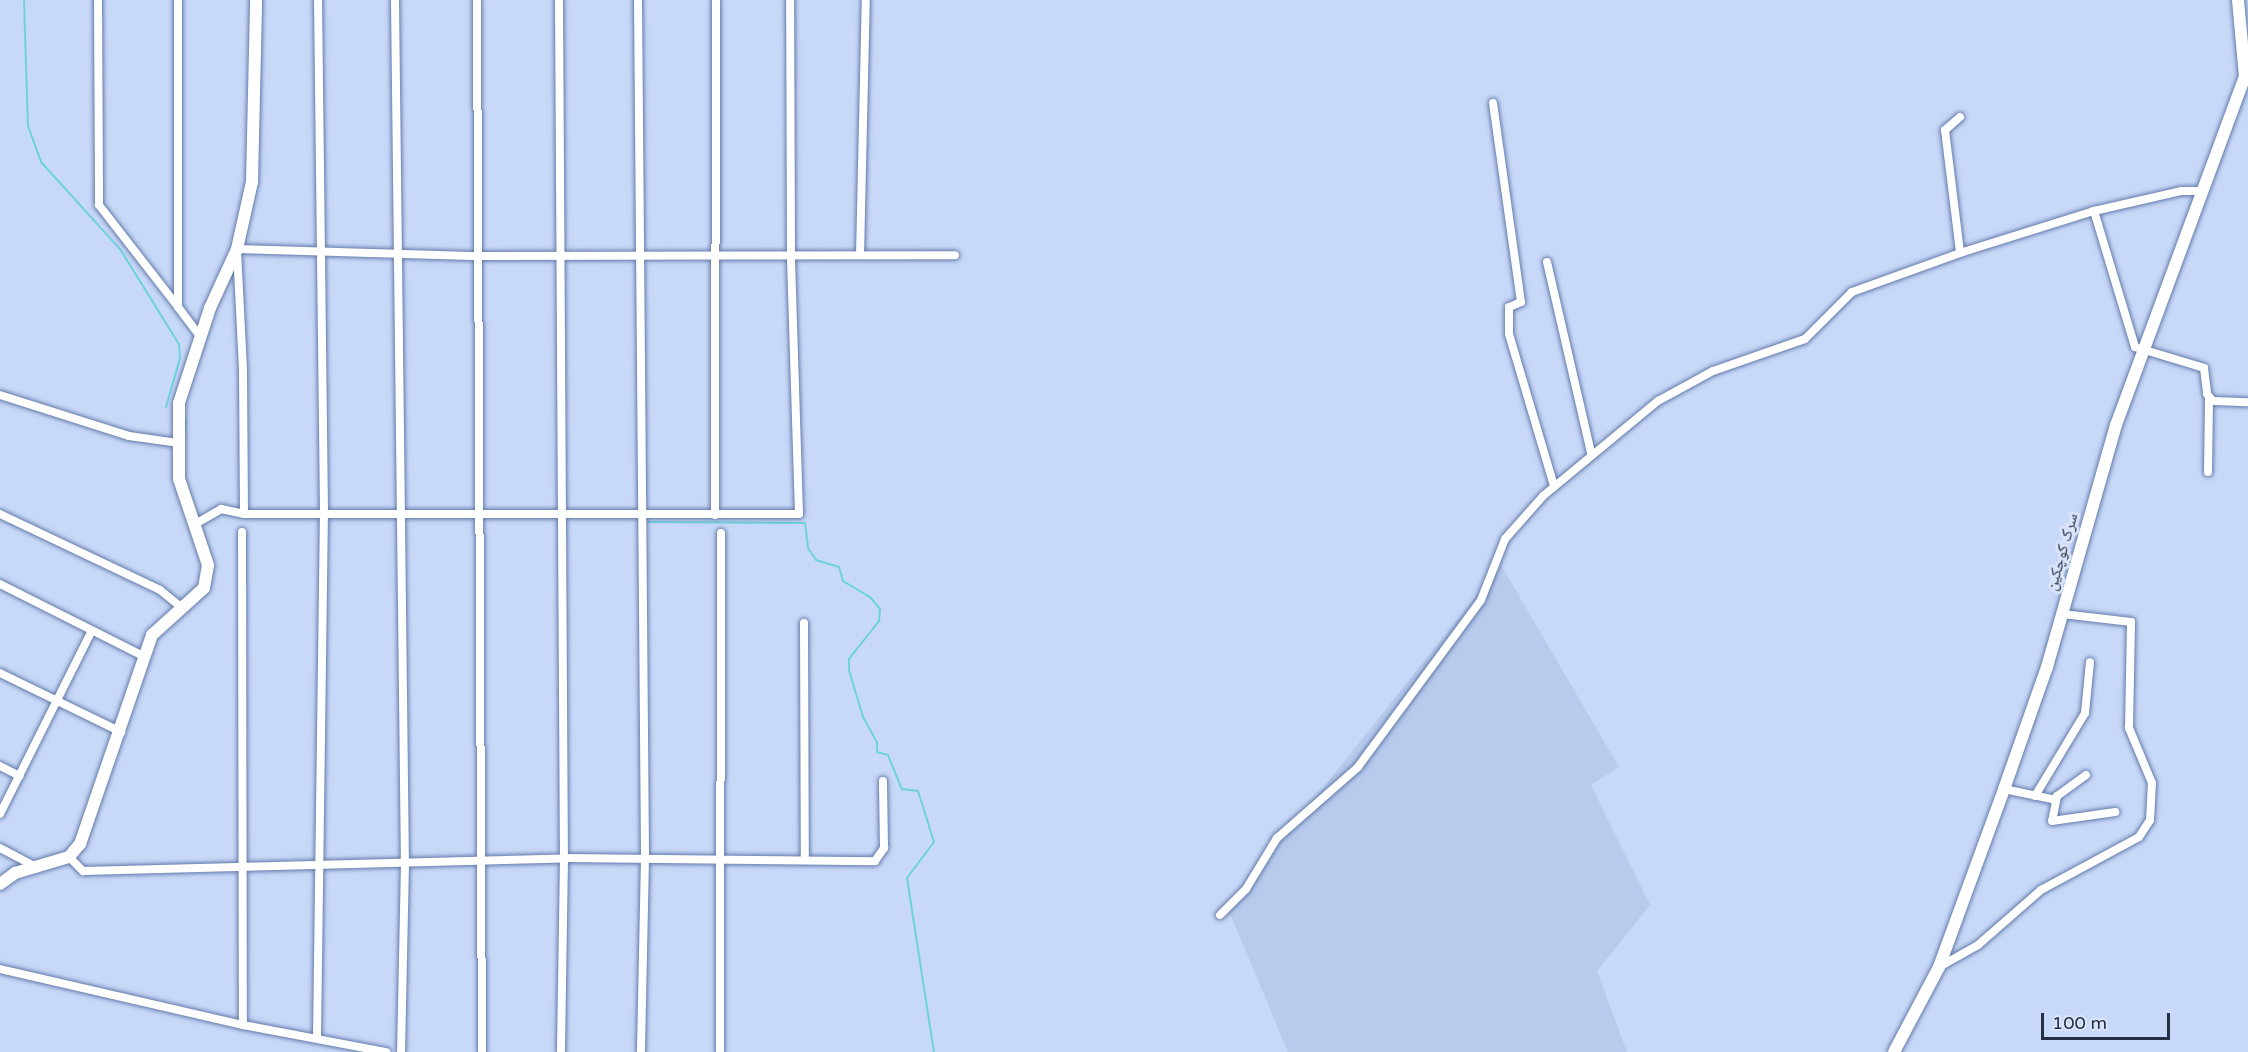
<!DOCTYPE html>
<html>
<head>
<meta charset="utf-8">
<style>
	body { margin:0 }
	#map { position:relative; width:2248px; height:1052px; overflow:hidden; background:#c8d8f8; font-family:"Varela Round","Noto Naskh Arabic",sans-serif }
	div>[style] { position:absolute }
	.built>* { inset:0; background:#b8cbed }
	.stream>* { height:2px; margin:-1px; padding:0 1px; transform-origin:1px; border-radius:1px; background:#6ed2dc }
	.roads { filter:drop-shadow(0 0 2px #637bab) drop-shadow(0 0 2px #637bab) }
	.street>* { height:8px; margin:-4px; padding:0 4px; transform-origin:4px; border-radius:4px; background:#fff }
	.secondary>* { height:12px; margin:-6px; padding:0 6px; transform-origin:6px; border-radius:6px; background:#fff }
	span { translate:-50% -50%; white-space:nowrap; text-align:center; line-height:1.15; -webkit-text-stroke:6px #dae5fb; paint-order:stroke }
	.street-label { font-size:16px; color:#252f43 }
	.scale { position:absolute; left:2041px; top:1013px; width:129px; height:27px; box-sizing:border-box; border:3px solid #252f43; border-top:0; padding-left:8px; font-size:18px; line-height:21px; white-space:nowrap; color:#252f43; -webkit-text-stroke:4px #dae5fb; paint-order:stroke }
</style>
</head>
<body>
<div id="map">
	<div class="built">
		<i style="clip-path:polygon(1501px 565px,1619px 767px,1591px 785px,1650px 905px,1597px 971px,1627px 1052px,1288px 1052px,1226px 904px,1243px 888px)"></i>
	</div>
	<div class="stream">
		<i style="left:24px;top:0;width:126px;rotate:88.2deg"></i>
		<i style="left:28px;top:126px;width:38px;rotate:70deg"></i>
		<i style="left:41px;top:162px;width:118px;rotate:47.8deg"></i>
		<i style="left:120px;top:249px;width:112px;rotate:58.2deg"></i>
		<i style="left:179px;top:344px;width:14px;rotate:86deg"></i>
		<i style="left:180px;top:358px;width:51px;rotate:105.9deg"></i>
		<i style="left:185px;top:432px;width:12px;rotate:-85deg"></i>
		<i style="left:649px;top:522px;width:156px;rotate:0.4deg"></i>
		<i style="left:805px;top:523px;width:25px;rotate:83deg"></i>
		<i style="left:808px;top:548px;width:14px;rotate:56deg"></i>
		<i style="left:816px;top:560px;width:24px;rotate:17deg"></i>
		<i style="left:839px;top:567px;width:15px;rotate:74deg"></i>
		<i style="left:843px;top:581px;width:31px;rotate:31deg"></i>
		<i style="left:870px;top:597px;width:16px;rotate:50deg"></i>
		<i style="left:880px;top:609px;width:12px;rotate:95deg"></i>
		<i style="left:879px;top:621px;width:48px;rotate:128.3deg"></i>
		<i style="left:849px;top:659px;width:11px;rotate:90deg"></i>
		<i style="left:849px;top:670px;width:49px;rotate:73.4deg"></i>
		<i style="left:863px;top:717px;width:29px;rotate:61deg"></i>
		<i style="left:877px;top:742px;width:10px;rotate:90deg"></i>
		<i style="left:877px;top:752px;width:11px;rotate:15deg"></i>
		<i style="left:888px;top:755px;width:37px;rotate:68deg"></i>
		<i style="left:902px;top:789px;width:16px;rotate:7deg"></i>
		<i style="left:918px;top:791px;width:53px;rotate:72.6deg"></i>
		<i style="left:934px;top:842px;width:45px;rotate:126.9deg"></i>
		<i style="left:907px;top:878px;width:176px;rotate:81.2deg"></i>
	</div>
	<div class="roads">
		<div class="street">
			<i style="left:98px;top:0;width:205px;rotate:89.7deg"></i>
			<i style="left:99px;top:205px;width:129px;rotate:52.2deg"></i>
			<i style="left:178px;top:0;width:307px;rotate:90deg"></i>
			<i style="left:178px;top:307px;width:38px;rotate:53deg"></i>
			<i style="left:395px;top:0;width:863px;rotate:89.34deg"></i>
			<i style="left:405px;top:863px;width:189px;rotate:91.2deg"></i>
			<i style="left:477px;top:0;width:1052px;rotate:89.73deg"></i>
			<i style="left:559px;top:0;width:858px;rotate:89.67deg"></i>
			<i style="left:564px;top:858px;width:194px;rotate:90.9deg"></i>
			<i style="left:638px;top:0;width:858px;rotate:89.53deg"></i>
			<i style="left:645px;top:858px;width:194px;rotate:91.2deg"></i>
			<i style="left:1493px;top:103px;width:201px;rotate:82deg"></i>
			<i style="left:1521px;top:302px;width:13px;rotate:157deg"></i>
			<i style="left:1509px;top:307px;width:27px;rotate:90deg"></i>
			<i style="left:1509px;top:334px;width:159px;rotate:73.5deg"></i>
			<i style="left:1960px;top:117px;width:20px;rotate:139deg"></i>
			<i style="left:1945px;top:130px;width:124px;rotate:83deg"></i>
			<i style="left:2094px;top:211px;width:142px;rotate:73.2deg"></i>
			<i style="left:2135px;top:347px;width:72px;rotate:16.9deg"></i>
			<i style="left:2204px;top:368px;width:26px;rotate:83deg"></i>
			<i style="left:2207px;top:394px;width:9px;rotate:49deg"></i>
			<i style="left:2213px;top:401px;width:35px;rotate:2deg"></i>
			<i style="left:860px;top:255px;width:255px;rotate:-88.7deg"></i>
			<i style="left:1547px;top:262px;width:196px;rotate:77deg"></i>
			<i style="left:0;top:395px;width:135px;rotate:17.6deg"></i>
			<i style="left:129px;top:436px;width:49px;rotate:8.1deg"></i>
			<i style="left:2208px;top:472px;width:74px;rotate:-89.2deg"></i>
			<i style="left:0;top:514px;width:177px;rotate:25.4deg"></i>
			<i style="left:160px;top:590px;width:26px;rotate:39deg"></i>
			<i style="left:244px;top:514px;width:145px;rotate:-90.4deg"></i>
			<i style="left:243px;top:369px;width:120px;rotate:-92.9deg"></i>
			<i style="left:237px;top:249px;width:243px;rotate:1.7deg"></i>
			<i style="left:480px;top:256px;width:475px;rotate:-0.1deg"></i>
			<i style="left:715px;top:515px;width:515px;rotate:-89.89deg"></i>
			<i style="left:197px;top:523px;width:28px;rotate:-30deg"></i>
			<i style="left:221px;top:509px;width:24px;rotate:12deg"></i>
			<i style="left:244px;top:514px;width:555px"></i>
			<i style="left:799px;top:514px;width:259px;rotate:-91.8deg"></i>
			<i style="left:791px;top:255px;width:255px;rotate:-90.2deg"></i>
			<i style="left:242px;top:532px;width:493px;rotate:89.9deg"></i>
			<i style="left:0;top:584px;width:160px;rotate:26.7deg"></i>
			<i style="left:804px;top:623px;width:237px;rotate:89.8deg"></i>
			<i style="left:0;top:673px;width:135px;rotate:26deg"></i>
			<i style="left:0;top:766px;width:22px;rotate:27deg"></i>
			<i style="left:2086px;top:775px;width:36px;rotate:144deg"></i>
			<i style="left:2057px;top:796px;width:25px;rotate:101deg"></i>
			<i style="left:2052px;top:821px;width:64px;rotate:-8.1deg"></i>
			<i style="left:2004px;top:789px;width:53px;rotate:11.9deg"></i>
			<i style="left:2035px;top:796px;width:97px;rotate:-58.9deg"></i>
			<i style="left:2085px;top:713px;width:51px;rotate:-84.4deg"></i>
			<i style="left:0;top:814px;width:203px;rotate:-63.4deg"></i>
			<i style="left:0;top:848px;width:43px;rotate:27.8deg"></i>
			<i style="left:69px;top:857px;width:20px;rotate:45deg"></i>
			<i style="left:83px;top:871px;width:481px;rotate:-1.5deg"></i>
			<i style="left:564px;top:858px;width:311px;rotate:0.6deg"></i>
			<i style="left:875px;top:861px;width:16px;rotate:-55deg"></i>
			<i style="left:884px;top:848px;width:67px;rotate:-90.9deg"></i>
			<i style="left:1220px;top:915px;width:37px;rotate:-45deg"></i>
			<i style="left:1246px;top:889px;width:60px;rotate:-58.7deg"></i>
			<i style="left:1277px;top:838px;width:108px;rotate:-41.2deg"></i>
			<i style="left:1358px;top:767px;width:207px;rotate:-53.6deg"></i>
			<i style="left:1481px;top:600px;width:66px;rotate:-68.5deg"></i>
			<i style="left:1505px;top:539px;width:57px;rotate:-48.5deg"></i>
			<i style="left:1543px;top:496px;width:149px;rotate:-39.6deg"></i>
			<i style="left:1658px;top:401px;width:63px;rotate:-28.6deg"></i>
			<i style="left:1713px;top:371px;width:97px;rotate:-19.2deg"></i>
			<i style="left:1805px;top:339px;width:66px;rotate:-45deg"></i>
			<i style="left:1852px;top:292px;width:118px;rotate:-19.8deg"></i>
			<i style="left:1963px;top:252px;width:137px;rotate:-17.4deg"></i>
			<i style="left:2094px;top:211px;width:89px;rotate:-12.9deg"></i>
			<i style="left:2181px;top:191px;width:20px"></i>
			<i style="left:1939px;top:967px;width:45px;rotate:-29.4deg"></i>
			<i style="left:1978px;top:945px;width:84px;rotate:-41.1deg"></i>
			<i style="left:2041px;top:890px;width:111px;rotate:-28.4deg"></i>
			<i style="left:2139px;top:837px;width:20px;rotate:-57deg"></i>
			<i style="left:2150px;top:820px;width:37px;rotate:-87deg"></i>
			<i style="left:2152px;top:783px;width:60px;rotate:-112.7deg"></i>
			<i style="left:2129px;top:728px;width:106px;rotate:-88.9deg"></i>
			<i style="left:2131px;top:622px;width:69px;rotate:-173.4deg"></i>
			<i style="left:0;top:969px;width:249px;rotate:13deg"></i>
			<i style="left:243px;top:1025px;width:146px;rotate:10.7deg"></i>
			<i style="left:317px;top:1037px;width:525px;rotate:-89.24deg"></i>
			<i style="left:324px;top:512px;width:512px;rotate:-90.67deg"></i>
			<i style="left:720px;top:1052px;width:519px;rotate:-89.89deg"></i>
		</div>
		<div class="secondary">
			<i style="left:0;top:884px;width:19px;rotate:-36deg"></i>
			<i style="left:15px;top:873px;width:56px;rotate:-16.5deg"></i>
			<i style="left:69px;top:857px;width:17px;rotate:-50deg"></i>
			<i style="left:80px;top:844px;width:221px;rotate:-71deg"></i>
			<i style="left:152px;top:635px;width:70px;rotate:-42.1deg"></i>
			<i style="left:204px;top:588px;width:23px;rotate:-80deg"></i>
			<i style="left:208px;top:565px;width:91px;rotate:-108.6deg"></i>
			<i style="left:179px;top:479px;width:76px;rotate:-90deg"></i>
			<i style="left:179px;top:403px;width:100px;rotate:-71.9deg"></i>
			<i style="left:210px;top:308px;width:65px;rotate:-65.4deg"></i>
			<i style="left:237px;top:249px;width:69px;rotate:-77.4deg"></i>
			<i style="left:252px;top:182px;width:182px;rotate:-88.7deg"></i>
			<i style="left:1894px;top:1052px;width:96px;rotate:-62.1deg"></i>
			<i style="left:1939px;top:967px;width:189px;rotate:-69.9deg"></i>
			<i style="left:2004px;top:789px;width:129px;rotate:-70.6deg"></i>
			<i style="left:2047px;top:667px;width:252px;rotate:-74.1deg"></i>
			<i style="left:2116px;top:425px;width:371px;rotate:-69.7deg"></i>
			<i style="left:2245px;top:77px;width:77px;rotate:-95.2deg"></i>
		</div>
	</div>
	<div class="street-label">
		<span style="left:2062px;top:552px;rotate:-74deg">سرک کوچکین</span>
	</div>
	<div class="scale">100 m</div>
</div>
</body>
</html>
